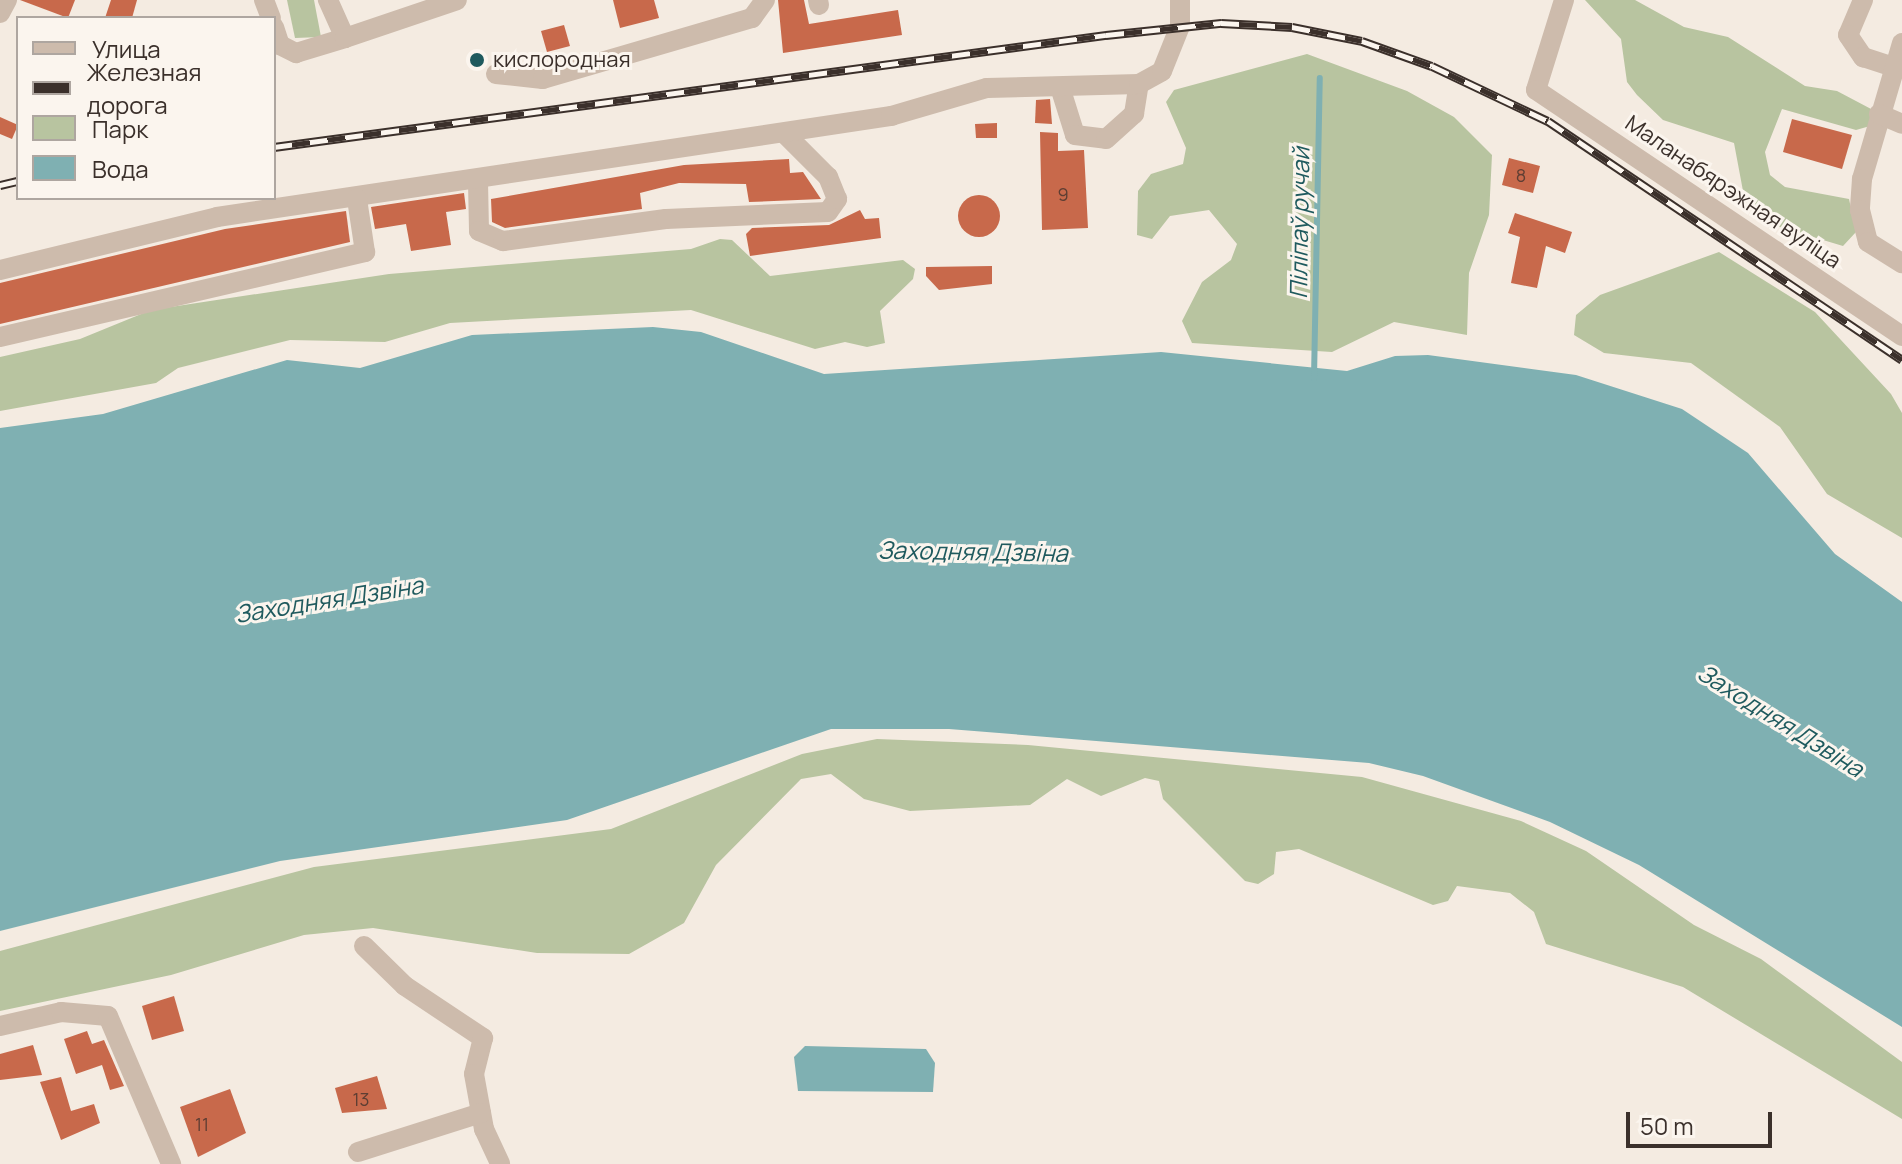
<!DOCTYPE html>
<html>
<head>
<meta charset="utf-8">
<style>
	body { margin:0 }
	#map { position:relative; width:1902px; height:1164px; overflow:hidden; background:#f4ebe1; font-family:Manrope,sans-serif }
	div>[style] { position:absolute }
	.green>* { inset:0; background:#b8c4a0 }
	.water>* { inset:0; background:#7fb0b2 }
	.stream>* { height:6px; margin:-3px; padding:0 3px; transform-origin:3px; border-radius:3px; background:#7fb0b2 }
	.building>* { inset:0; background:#c8694b }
	.round { border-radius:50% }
	.minor>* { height:20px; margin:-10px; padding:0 10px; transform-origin:10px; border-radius:10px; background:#cdbbac }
	.rail>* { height:9px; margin-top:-4.5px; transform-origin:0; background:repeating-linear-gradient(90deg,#fbf5ee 0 18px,#3b302b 0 36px); box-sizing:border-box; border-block:2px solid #3b302b }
	.dots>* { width:22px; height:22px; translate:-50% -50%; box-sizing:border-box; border:4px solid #fbf5ee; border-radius:50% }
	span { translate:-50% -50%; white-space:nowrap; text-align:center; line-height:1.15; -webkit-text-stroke:6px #fbf5ee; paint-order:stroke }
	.number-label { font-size:18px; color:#5e3e33 }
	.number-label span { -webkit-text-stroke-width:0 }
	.poi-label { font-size:22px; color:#3b302b }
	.left { translate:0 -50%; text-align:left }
	.street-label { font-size:22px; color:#3b302b }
	.water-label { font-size:24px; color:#1f5a5e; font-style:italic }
	.legend { position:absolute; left:16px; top:16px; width:260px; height:184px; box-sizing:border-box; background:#fbf5ee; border:2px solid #aea6a0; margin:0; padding:10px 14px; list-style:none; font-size:24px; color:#3b302b }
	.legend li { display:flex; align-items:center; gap:16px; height:40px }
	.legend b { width:40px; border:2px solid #aea6a0 }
	.scale { position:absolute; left:1626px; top:1112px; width:146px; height:36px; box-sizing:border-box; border:4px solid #3b302b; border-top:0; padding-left:10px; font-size:24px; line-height:28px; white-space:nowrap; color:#3b302b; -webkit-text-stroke:6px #fbf5ee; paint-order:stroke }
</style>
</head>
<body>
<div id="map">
	<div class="green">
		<i style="clip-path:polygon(287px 0,314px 0,321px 37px,295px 38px)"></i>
		<i style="clip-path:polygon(1585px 0,1635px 0,1684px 27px,1728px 37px,1805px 86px,1837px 91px,1873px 110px,1870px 126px,1856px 130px,1782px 109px,1765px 152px,1770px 175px,1785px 187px,1849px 199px,1856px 232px,1843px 246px,1766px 223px,1746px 207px,1734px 143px,1663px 120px,1637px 95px,1627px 82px,1621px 39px)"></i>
		<i style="clip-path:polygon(1307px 54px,1407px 91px,1454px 117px,1492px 155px,1489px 215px,1469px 273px,1467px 335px,1394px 322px,1332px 352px,1192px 343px,1182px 321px,1202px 282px,1231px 260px,1237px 244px,1209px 210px,1170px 216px,1152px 239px,1137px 235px,1138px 191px,1151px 174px,1183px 164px,1186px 148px,1166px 102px,1174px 90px)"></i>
		<i style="clip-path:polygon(720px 239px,732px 240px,770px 276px,903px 260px,915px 269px,913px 279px,880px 311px,885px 343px,867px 347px,845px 342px,815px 349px,691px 310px,450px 323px,385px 342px,290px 340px,178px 368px,156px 383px,0 411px,0 357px,80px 339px,151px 310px,389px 274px,691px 249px)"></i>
		<i style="clip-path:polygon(1719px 252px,1815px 312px,1891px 394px,1902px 413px,1902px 538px,1827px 494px,1780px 427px,1691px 363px,1604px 353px,1574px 335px,1576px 315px,1600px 295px)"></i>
		<i style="clip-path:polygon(877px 739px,1028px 745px,1362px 777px,1521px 821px,1586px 851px,1694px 925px,1761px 959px,1902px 1062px,1902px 1119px,1683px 987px,1546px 944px,1534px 912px,1510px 893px,1457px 886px,1448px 901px,1433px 905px,1299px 849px,1276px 852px,1274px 874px,1258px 884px,1245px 881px,1163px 799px,1159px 781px,1145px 778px,1101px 796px,1067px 779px,1030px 805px,910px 811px,864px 799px,831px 774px,801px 779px,716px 865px,684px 923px,629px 954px,537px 953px,373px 928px,304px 935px,171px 975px,0 1011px,0 951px,314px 867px,611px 829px,802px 754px)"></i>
	</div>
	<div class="water">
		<i style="clip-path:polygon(653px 327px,701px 332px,824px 374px,1161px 352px,1347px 371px,1395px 356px,1428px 355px,1576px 375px,1682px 409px,1748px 453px,1835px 554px,1902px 602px,1902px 1027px,1639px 865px,1550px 822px,1423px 776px,1369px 763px,949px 729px,831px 729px,567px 820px,280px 861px,0 931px,0 428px,103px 414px,287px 360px,360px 368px,472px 335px)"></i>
		<i style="clip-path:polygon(805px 1046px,926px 1049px,935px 1063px,933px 1092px,798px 1091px,794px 1057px)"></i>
	</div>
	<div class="stream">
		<i style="left:1314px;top:378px;width:300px;rotate:-88.9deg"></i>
	</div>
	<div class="building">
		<i style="clip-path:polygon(20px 0,75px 0,68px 18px)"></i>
		<i style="clip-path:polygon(111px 0,137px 0,132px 18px,105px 18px)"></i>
		<i style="clip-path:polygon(613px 0,654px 0,659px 18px,620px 28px)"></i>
		<i style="clip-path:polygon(778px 0,804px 0,809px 24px,898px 10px,902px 35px,783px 53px)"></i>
		<i style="clip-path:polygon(564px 25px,570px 46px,547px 52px,541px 31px)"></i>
		<i style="clip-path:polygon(1050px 99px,1052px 124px,1035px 123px,1036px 100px)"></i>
		<i style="clip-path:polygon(0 117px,18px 125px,12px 139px,0 134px)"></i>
		<i style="clip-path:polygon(1792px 119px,1852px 135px,1842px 169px,1783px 152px)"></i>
		<i style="clip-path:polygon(997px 123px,997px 138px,976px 138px,975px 124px)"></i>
		<i style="clip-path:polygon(1040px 132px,1058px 133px,1058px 151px,1084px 150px,1088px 228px,1042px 230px)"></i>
		<i style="clip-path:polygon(1509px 158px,1540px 166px,1533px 193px,1502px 185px)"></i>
		<i style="clip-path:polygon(789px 159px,790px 173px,803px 172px,821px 199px,749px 202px,746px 184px,679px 183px,640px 193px,642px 209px,505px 228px,492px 222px,491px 199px,684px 165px)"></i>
		<i style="clip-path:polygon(464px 193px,466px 209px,446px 212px,451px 245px,411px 251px,406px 224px,375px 229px,371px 207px)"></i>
		<i class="round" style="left:958px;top:195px;width:42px;height:42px"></i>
		<i style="clip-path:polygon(860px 210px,865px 219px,879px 218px,881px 238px,750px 256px,746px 234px,752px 228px,829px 225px)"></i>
		<i style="clip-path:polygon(346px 211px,350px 242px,0 324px,0 283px,225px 229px)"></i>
		<i style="clip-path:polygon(1515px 213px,1572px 232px,1565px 253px,1546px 246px,1537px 288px,1511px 283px,1520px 237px,1508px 233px)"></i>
		<i style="clip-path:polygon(992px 266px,992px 284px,939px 290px,926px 276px,926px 267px)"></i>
		<i style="clip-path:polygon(174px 996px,184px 1031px,152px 1040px,142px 1006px)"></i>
		<i style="clip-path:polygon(87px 1031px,92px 1044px,104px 1040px,124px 1086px,110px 1090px,102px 1065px,76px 1074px,64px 1039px)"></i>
		<i style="clip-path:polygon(33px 1045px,42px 1075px,0 1080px,0 1054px)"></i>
		<i style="clip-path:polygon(377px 1076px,387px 1109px,342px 1113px,335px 1088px)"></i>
		<i style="clip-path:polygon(61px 1077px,71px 1111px,94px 1104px,100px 1123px,61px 1140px,40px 1082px)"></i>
		<i style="clip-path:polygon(230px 1089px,246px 1133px,198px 1157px,180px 1107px)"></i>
	</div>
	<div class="minor">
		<i style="left:264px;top:0;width:19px;rotate:69deg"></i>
		<i style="left:818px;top:0;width:5px;rotate:79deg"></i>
		<i style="left:1564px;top:0;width:94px;rotate:107.3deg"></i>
		<i style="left:1536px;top:90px;width:441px;rotate:33.9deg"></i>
		<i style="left:1863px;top:0;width:38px;rotate:113deg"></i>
		<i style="left:1848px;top:35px;width:27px;rotate:56deg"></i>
		<i style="left:1863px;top:57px;width:29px;rotate:18deg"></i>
		<i style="left:0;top:13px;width:15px;rotate:-62deg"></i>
		<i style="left:274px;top:27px;width:19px;rotate:72deg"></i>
		<i style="left:280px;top:45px;width:18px;rotate:27deg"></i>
		<i style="left:296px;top:53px;width:51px;rotate:-17deg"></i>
		<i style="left:345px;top:38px;width:42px;rotate:-114.1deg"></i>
		<i style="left:345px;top:38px;width:118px;rotate:-18.7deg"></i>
		<i style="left:1902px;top:43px;width:142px;rotate:106.4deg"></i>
		<i style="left:1862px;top:179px;width:31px;rotate:94deg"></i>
		<i style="left:1860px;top:210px;width:33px;rotate:76deg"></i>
		<i style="left:1868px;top:242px;width:40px;rotate:32deg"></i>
		<i style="left:496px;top:74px;width:47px;rotate:6.1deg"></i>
		<i style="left:543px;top:79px;width:218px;rotate:-16.3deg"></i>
		<i style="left:752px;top:18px;width:22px;rotate:-54deg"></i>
		<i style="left:1060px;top:87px;width:50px;rotate:72.6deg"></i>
		<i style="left:1075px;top:135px;width:31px;rotate:7deg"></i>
		<i style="left:1106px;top:139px;width:38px;rotate:-42deg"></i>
		<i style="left:1134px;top:114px;width:30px;rotate:-81deg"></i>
		<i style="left:1879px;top:114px;width:25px;rotate:23deg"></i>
		<i style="left:478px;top:182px;width:49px;rotate:88.8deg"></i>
		<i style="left:479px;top:231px;width:26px;rotate:23deg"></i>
		<i style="left:503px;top:241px;width:164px;rotate:-7.7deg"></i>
		<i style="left:666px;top:219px;width:162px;rotate:-2.5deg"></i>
		<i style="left:828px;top:212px;width:16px;rotate:-55deg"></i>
		<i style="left:837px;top:199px;width:24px;rotate:-112deg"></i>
		<i style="left:828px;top:177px;width:62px;rotate:-135deg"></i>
		<i style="left:0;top:270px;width:223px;rotate:-13.7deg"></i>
		<i style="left:217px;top:217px;width:682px;rotate:-8.52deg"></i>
		<i style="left:891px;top:116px;width:100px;rotate:-16.3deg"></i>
		<i style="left:987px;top:88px;width:152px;rotate:-1.5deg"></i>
		<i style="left:1139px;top:84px;width:26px;rotate:-29deg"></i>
		<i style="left:1162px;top:71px;width:48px;rotate:-68.2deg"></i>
		<i style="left:1180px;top:26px;width:26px;rotate:-90deg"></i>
		<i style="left:0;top:337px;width:375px;rotate:-13.1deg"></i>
		<i style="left:365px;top:252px;width:54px;rotate:-98.6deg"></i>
		<i style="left:364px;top:946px;width:57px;rotate:44.3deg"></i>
		<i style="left:405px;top:986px;width:94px;rotate:33.7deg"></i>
		<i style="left:483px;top:1038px;width:37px;rotate:104deg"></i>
		<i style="left:474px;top:1074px;width:56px;rotate:79.7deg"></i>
		<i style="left:484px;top:1129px;width:38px;rotate:65deg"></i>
		<i style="left:0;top:1026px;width:63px;rotate:-12.9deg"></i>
		<i style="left:61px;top:1012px;width:47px;rotate:4.9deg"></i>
		<i style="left:108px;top:1016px;width:161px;rotate:66.9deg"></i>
		<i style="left:358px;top:1152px;width:129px;rotate:-17.6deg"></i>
	</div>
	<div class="rail">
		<i style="left:274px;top:147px;width:840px;rotate:-7.67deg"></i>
		<i style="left:1106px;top:35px;width:116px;rotate:-6deg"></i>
		<i style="left:1221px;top:23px;width:71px;rotate:3.2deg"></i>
		<i style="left:1292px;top:27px;width:71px;rotate:11.3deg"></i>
		<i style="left:1362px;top:41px;width:74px;rotate:19.7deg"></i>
		<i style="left:1432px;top:66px;width:128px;rotate:25.4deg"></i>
		<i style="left:1548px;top:121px;width:427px;rotate:34deg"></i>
		<i style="left:0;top:185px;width:18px;rotate:-13deg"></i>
	</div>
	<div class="dots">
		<i style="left:477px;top:60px;background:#1f5a5e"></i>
	</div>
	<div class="number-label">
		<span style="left:1521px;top:175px">8</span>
		<span style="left:1063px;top:194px">9</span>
		<span style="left:361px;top:1099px">13</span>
		<span style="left:202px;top:1124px">11</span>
	</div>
	<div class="poi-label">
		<span class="left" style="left:493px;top:60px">кислородная</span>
	</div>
	<div class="street-label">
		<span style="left:1733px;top:192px;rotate:34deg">Маланабярэжная вуліца</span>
	</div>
	<div class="water-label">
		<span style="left:1299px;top:223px;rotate:-89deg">Піліпаў ручай</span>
		<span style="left:973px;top:551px;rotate:1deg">Заходняя Дзвіна</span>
		<span style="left:329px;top:599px;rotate:-9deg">Заходняя Дзвіна</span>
		<span style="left:1781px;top:720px;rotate:32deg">Заходняя Дзвіна</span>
	</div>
	<ul class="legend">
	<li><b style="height:10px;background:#cdbbac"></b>Улица</li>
	<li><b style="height:10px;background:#3b302b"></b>Железная дорога</li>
	<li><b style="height:22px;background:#b8c4a0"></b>Парк</li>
	<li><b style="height:22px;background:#7fb0b2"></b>Вода</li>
	</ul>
	<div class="scale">50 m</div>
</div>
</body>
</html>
